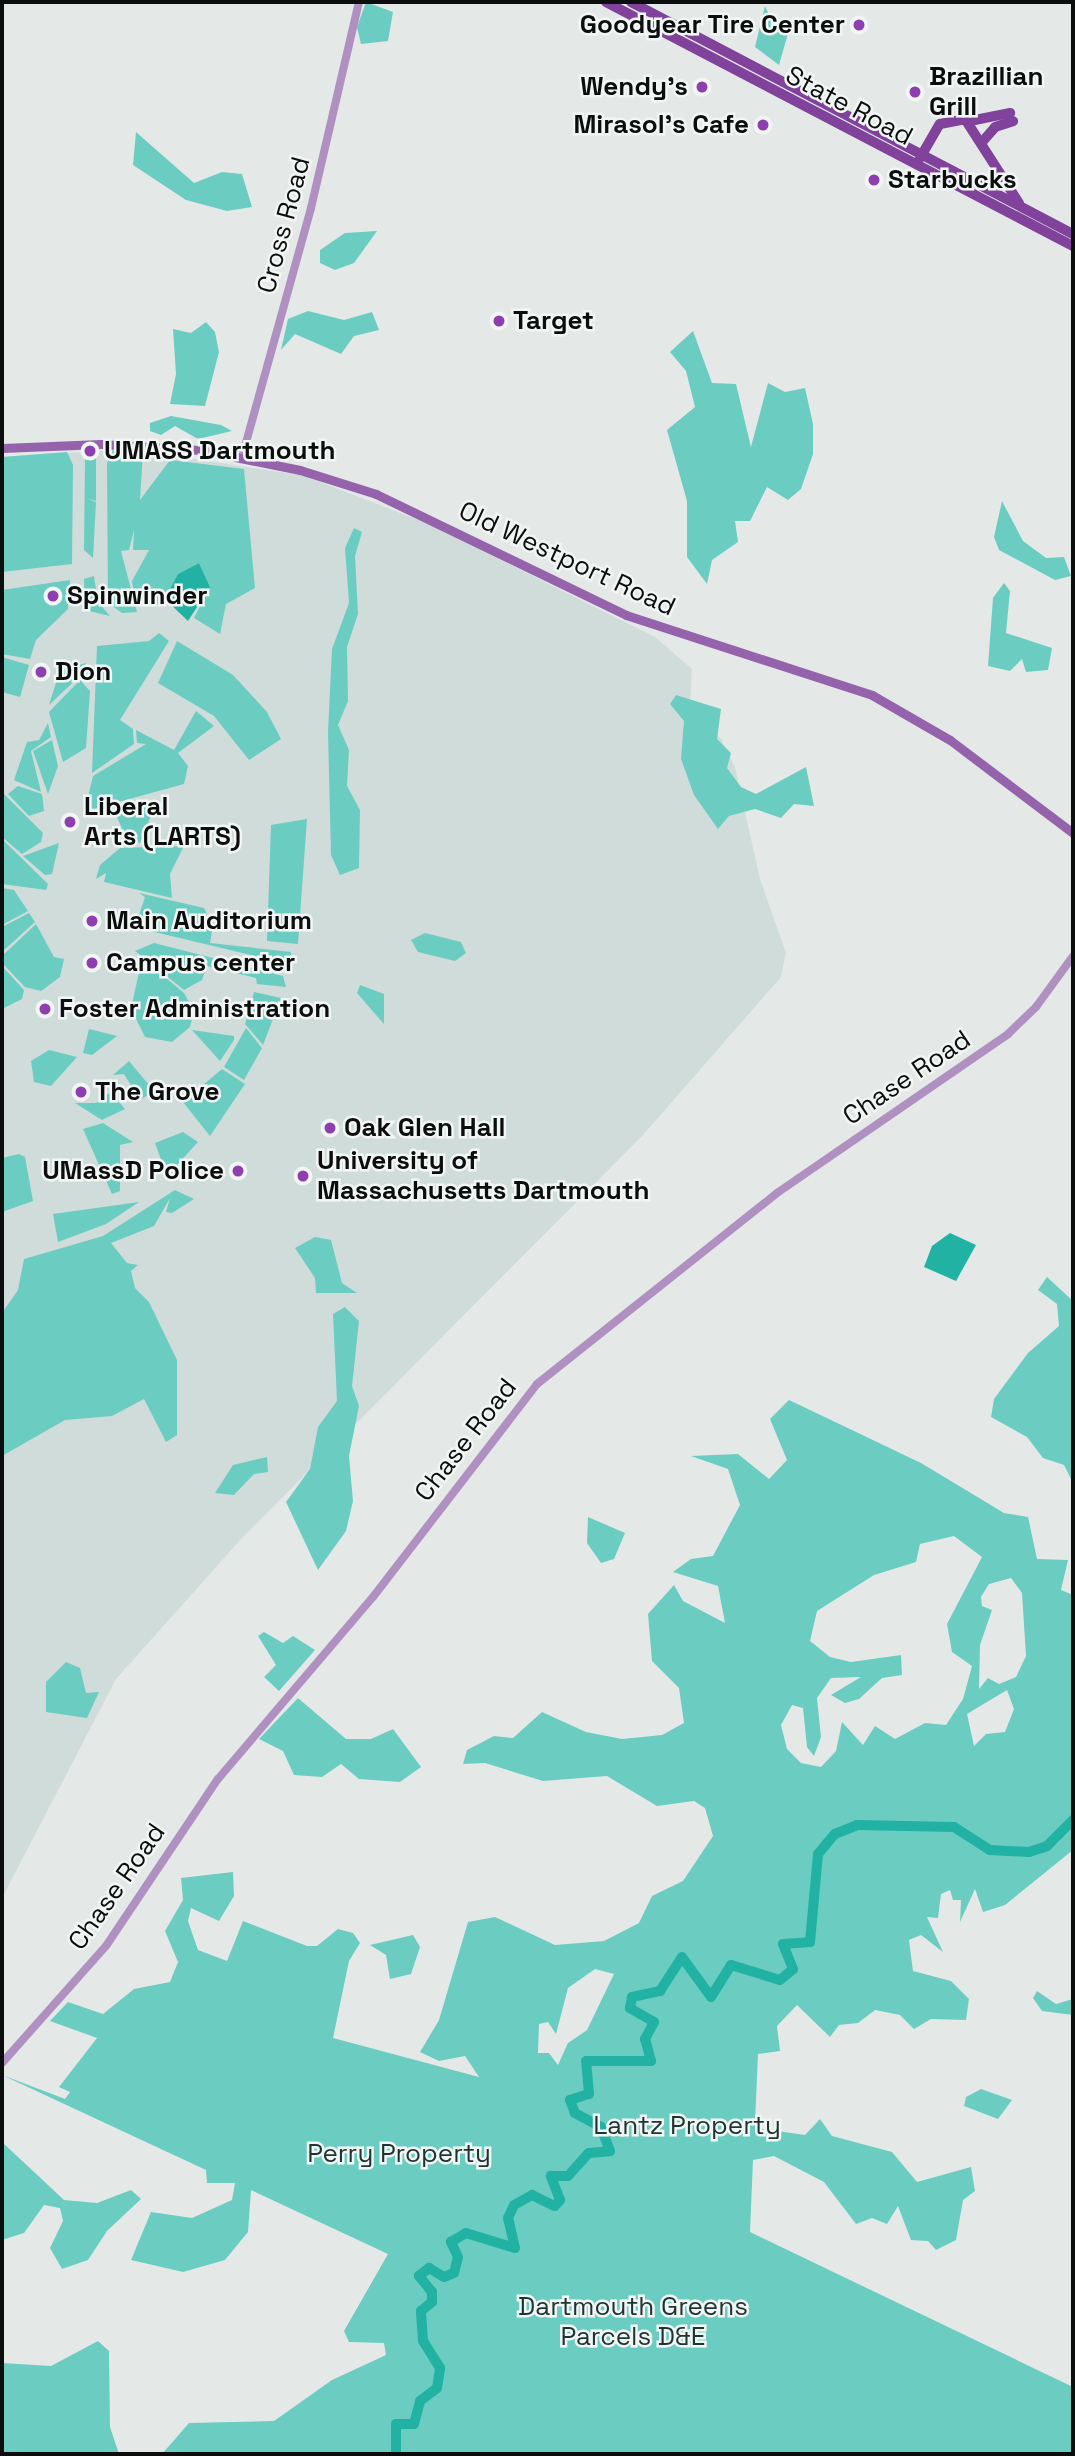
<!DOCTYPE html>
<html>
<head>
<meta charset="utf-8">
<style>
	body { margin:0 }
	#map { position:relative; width:1075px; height:2456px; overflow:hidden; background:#e4e9e8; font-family:"Space Grotesk",sans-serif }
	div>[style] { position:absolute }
	.built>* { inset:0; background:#cfdcda }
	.green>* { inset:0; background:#6bcdc1 }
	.water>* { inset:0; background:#22b2a4 }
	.river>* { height:10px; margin:-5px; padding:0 5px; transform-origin:5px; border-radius:5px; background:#22b2a4 }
	.tertiary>* { height:8px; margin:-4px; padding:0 4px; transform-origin:4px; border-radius:4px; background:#b090c0 }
	.secondary>* { height:9px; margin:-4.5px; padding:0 4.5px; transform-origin:4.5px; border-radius:4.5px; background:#9563ab }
	.primary>* { height:10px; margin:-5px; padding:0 5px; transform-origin:5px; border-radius:5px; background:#80429b }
	.dots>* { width:19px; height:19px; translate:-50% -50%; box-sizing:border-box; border:4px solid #f1f6f5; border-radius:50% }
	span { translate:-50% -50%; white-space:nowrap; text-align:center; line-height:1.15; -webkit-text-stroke:5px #f1f6f5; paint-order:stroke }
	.poi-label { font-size:26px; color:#0c0d0d; font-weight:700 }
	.right { translate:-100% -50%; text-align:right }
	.left { translate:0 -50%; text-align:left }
	.street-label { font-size:26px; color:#0c0d0d }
	.park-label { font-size:26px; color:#1e3431 }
	.frame { position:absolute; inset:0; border:4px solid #0c0d0d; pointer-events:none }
</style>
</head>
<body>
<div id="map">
	<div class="built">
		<i style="clip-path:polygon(131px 449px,305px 476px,426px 523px,655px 637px,692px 669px,690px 706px,721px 739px,735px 767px,760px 879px,786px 953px,781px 977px,643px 1135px,242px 1538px,116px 1679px,2px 1898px,2px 457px)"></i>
	</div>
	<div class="green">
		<i style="clip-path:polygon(366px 2px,393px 12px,388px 41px,361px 44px,357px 27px)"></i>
		<i style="clip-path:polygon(765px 6px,772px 21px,791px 23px,779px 65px,755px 47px)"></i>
		<i style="clip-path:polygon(136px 132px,194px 183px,222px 172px,242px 174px,252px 207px,227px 211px,186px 200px,133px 165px)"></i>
		<i style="clip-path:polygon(377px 231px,354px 263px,335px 270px,320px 263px,320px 250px,345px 233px)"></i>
		<i style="clip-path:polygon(308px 311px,344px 320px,372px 312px,379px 330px,354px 336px,341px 354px,295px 334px,281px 350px,288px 319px)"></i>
		<i style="clip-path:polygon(206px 322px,215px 332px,219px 352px,205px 406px,170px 404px,176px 374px,173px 329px,191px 333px)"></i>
		<i style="clip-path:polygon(693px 331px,712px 383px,736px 384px,751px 447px,768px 383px,785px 392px,805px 388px,813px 424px,813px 454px,801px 489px,788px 500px,767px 487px,750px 521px,735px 521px,738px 542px,712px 560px,707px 584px,687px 557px,687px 501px,667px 430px,695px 407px,686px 371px,670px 352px)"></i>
		<i style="clip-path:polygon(171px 416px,221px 425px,232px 431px,198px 439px,175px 426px,161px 435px,150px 431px,150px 423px)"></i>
		<i style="clip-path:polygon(113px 450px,143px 451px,140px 500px,170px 460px,244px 469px,255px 588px,226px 604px,220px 634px,194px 618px,210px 587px,199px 563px,178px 574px,165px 603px,144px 606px,135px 599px,132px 581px,149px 550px,133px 550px,134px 530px,129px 550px,121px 551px,137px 612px,122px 613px,108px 603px,107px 463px)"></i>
		<i style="clip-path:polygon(91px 451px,96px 456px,96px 501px,88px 499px,96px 502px,93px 558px,84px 550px,85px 460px)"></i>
		<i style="clip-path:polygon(67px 452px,73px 465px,72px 564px,2px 572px,2px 457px)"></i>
		<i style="clip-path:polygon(1002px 501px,1023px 541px,1046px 558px,1064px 557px,1071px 576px,1055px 580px,999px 550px,994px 537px)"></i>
		<i style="clip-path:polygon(354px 528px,362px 532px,355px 556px,358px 614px,347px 647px,348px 701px,338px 725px,349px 750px,347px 786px,360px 810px,359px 868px,340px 875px,331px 855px,328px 732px,332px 649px,349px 603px,345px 548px)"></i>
		<i style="clip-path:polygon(94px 576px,98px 602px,110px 616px,85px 610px,84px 579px)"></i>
		<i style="clip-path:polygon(70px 580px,68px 609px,36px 640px,30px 659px,2px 654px,2px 590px)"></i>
		<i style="clip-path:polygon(1004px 583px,1010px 591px,1006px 633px,1052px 648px,1048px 670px,1026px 672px,1022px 659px,1010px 671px,988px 666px,993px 598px)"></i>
		<i style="clip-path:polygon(159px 633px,169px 641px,120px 720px,133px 729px,134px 744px,92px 773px,97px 646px,149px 641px)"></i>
		<i style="clip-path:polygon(177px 641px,233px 675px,267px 712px,281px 739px,249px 760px,214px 716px,158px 683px)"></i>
		<i style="clip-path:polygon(2px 657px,29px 665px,20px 697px,2px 692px)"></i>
		<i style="clip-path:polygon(86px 663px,82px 674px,49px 705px,60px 670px)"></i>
		<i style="clip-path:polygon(80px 680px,90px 691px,86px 748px,63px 762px,49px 712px)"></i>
		<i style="clip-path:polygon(676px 695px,721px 709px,717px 739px,731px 753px,727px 768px,741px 787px,756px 794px,806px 767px,814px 806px,794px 804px,781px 818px,755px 809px,729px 816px,718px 829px,694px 795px,681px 759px,684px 721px,670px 704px)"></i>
		<i style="clip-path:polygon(196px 711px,214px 726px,178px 753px,188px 766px,184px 784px,93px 809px,87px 801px,93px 776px,146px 744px,137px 743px,136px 730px,174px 750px)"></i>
		<i style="clip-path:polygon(48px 723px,51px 737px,31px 751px,41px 792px,14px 780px,27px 742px,39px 740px)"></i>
		<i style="clip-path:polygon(52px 740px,58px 766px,48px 794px,33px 751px)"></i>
		<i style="clip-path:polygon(18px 786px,42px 794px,44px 811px,29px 816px,8px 794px)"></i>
		<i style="clip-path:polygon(4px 794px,43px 833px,41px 842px,22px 854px,2px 837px)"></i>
		<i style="clip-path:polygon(157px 801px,140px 843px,126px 838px,116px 815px)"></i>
		<i style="clip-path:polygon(307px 819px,298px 944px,267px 941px,271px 825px)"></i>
		<i style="clip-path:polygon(2px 839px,48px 884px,46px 890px,2px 884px)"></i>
		<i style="clip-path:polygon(59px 843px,52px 874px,45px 875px,23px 856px)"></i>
		<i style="clip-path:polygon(184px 846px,170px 874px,172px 898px,104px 882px,106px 873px,96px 879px,100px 865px,120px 848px)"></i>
		<i style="clip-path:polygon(2px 888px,14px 890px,28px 911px,2px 925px)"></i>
		<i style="clip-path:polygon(139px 893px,204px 908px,213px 926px,210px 943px,291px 952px,292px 965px,142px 929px,137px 921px,145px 897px)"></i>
		<i style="clip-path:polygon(29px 913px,35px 922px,2px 952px,4px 926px)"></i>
		<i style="clip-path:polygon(36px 924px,54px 957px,64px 959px,60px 977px,41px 991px,25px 987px,2px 963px,2px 956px)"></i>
		<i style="clip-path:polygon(425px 933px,461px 942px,466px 953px,455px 961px,418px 952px,411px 940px)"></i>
		<i style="clip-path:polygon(154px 943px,283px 976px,286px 987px,257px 984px,256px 978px,207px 966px,202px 980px,184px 990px,135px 951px)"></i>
		<i style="clip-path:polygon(142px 958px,184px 993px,194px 1011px,190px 1027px,172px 1042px,145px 1037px,131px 1009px)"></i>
		<i style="clip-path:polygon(2px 966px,24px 990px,22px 999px,2px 1009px)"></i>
		<i style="clip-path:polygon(360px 985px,384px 994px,384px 1024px,357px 993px)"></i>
		<i style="clip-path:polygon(254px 992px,281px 998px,263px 1045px,245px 1024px)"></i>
		<i style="clip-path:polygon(246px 1028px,262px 1048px,244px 1080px,224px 1067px)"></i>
		<i style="clip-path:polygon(89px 1029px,117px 1036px,92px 1055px,83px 1053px)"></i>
		<i style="clip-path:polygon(192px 1030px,234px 1036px,234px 1040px,220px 1061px)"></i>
		<i style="clip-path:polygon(49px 1050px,77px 1057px,51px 1086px,34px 1082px,31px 1061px)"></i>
		<i style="clip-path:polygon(129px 1061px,154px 1091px,140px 1100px,124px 1074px,113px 1075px)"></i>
		<i style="clip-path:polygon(222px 1069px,245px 1084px,210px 1136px,183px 1102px)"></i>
		<i style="clip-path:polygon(111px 1092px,125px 1109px,102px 1120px,75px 1103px,96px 1103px)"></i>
		<i style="clip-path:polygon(103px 1123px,133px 1142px,120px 1145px,120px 1191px,112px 1194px,83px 1129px)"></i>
		<i style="clip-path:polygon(183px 1132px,198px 1142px,167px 1176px,155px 1143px)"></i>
		<i style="clip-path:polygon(19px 1154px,25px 1157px,33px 1201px,2px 1212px,2px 1158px)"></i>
		<i style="clip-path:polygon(175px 1190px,194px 1199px,172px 1213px,166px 1212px,170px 1198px,154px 1226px,111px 1243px,127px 1263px,138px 1265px,131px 1271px,135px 1288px,149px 1302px,177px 1360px,177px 1435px,166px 1442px,144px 1399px,112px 1416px,65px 1420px,2px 1456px,2px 1313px,18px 1290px,24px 1259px,103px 1236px)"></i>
		<i style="clip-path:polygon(139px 1202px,106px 1224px,58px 1242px,53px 1214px)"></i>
		<i style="clip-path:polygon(315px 1237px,331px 1240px,342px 1283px,357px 1293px,316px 1293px,315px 1278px,295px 1248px)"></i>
		<i style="clip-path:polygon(1047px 1277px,1073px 1301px,1073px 1483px,1064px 1465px,1043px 1458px,1027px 1437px,991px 1417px,994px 1399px,1028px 1353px,1059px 1326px,1057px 1304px,1038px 1290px)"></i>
		<i style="clip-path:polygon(345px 1307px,359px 1321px,352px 1386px,359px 1406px,349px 1456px,353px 1501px,346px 1531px,318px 1570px,286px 1502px,310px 1469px,318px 1427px,337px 1401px,333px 1314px)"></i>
		<i style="clip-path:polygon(evenodd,789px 1400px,921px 1463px,1004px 1513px,1028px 1517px,1037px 1559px,1068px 1560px,1061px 1590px,1073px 1595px,1073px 1850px,1005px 1905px,983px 1912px,975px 1889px,960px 1922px,961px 1900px,953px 1900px,950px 1890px,941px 1894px,938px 1918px,927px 1917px,943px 1952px,921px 1935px,909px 1940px,913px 1971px,951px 1981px,969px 1999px,966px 2020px,931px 2019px,914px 2029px,900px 2015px,875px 2010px,858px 2023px,839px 2025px,830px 2037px,797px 2005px,777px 2026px,780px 2051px,758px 2054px,755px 2123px,763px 2129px,805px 2135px,820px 2119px,832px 2136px,892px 2152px,917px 2182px,971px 2167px,975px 2191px,963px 2200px,956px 2240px,936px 2250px,928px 2241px,911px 2240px,898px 2206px,887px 2224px,872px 2218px,856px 2224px,824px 2182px,774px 2156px,753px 2160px,750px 2232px,1073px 2387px,1073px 2454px,162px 2454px,189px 2423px,274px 2421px,332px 2380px,386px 2355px,384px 2343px,349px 2342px,344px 2331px,388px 2254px,251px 2190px,248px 2232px,225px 2260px,183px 2272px,131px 2260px,151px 2212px,192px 2218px,232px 2200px,235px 2183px,207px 2183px,206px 2170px,2px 2075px,65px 2099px,70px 2092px,59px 2087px,97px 2038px,50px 2021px,68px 2002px,103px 2014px,134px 1989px,170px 1982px,178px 1962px,165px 1931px,183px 1900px,181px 1878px,233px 1872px,234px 1896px,219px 1921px,191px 1908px,188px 1921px,198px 1950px,227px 1961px,243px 1921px,307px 1946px,317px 1946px,338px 1929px,353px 1933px,360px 1943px,349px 1961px,333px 2038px,479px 2077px,465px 2056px,439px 2061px,420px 2052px,439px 2020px,468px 1922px,495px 1917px,555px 1945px,604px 1941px,639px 1923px,652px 1896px,683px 1881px,713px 1836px,705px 1808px,694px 1801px,657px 1806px,607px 1776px,543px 1781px,485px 1763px,463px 1764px,467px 1750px,494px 1736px,513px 1738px,542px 1712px,586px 1732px,622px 1739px,662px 1735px,684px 1723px,679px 1688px,652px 1661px,648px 1614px,674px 1585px,683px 1601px,725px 1623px,718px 1586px,673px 1572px,691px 1559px,713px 1556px,740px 1505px,728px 1469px,691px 1456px,738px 1454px,769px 1479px,787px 1460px,770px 1419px,789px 1400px,954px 1536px,982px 1557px,947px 1624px,952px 1652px,972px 1666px,963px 1699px,946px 1725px,925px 1723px,895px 1739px,875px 1726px,863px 1745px,842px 1722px,836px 1751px,821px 1767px,801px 1763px,787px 1749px,781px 1725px,792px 1705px,803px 1708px,807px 1747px,814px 1756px,821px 1737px,817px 1698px,831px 1678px,861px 1677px,831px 1695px,845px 1703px,859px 1699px,882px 1678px,902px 1675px,901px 1655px,851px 1662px,830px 1657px,810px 1641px,817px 1611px,874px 1575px,916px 1562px,920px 1544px,954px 1536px,789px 1400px,1011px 1578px,1022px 1593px,1026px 1656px,1016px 1677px,999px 1684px,988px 1678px,979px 1689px,980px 1645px,992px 1610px,982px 1606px,981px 1597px,989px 1584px,1011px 1578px,789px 1400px,1007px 1690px,1014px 1709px,1005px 1732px,986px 1734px,974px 1746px,967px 1714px,1007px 1690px,789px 1400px,595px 1969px,614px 1974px,587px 2030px,568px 2043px,558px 2065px,549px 2053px,538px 2053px,539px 2024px,548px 2022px,556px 2034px,568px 1988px,595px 1969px)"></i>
		<i style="clip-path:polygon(267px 1457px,268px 1472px,254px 1474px,234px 1495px,215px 1493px,233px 1465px)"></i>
		<i style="clip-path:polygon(588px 1517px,625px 1533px,614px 1559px,601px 1563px,587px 1543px)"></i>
		<i style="clip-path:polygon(264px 1632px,283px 1643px,293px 1636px,315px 1650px,279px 1691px,264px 1677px,276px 1665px,258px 1636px)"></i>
		<i style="clip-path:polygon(66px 1662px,80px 1668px,86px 1693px,99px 1692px,87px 1718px,46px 1712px,46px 1682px)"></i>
		<i style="clip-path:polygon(298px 1698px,346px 1739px,371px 1739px,393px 1729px,421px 1767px,400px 1782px,359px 1779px,341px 1764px,322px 1777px,294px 1775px,283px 1751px,259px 1739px)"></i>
		<i style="clip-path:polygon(413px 1935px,420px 1947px,411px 1974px,390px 1979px,386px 1955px,370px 1945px)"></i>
		<i style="clip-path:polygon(1037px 1991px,1056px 2004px,1073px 1999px,1073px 2015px,1042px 2011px,1033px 1998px)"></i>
		<i style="clip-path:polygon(981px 2089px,1012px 2100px,998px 2119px,964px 2106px,966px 2097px)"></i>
		<i style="clip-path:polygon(2px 2142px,64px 2200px,97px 2203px,131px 2190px,141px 2199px,107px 2231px,88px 2260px,62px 2269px,50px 2248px,63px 2221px,60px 2208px,44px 2205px,24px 2233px,2px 2240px)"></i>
		<i style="clip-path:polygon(98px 2341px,109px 2351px,110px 2427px,119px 2454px,2px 2454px,2px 2363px,51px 2366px)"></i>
	</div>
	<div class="water">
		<i style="clip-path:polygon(199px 563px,210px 587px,188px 621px,165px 599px,178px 574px)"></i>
		<i style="clip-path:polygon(950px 1233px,976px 1245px,956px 1281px,924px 1267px,932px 1246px)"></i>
	</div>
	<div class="river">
		<i style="left:396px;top:2454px;width:30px;rotate:-90deg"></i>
		<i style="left:396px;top:2424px;width:18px"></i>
		<i style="left:414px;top:2424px;width:24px;rotate:-75deg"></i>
		<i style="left:420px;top:2401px;width:21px;rotate:-37deg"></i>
		<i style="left:437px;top:2388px;width:20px;rotate:-81deg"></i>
		<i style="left:440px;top:2368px;width:32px;rotate:-122deg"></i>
		<i style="left:423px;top:2341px;width:30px;rotate:-94deg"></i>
		<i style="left:421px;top:2311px;width:14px;rotate:-39deg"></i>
		<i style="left:432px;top:2302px;width:10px;rotate:-90deg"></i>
		<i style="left:432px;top:2292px;width:21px;rotate:-129deg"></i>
		<i style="left:419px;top:2276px;width:13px;rotate:-39deg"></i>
		<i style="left:429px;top:2268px;width:17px;rotate:31deg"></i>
		<i style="left:444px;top:2277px;width:11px;rotate:-22deg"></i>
		<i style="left:454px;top:2273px;width:16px;rotate:-76deg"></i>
		<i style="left:458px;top:2257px;width:17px;rotate:-115deg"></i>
		<i style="left:451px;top:2242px;width:17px;rotate:-31deg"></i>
		<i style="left:466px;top:2233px;width:51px;rotate:17deg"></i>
		<i style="left:515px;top:2248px;width:31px;rotate:-103deg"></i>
		<i style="left:508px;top:2218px;width:14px;rotate:-65deg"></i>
		<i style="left:514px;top:2205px;width:21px;rotate:-29deg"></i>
		<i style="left:532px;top:2195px;width:25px;rotate:26deg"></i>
		<i style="left:555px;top:2206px;width:8px;rotate:-50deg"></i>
		<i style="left:560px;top:2200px;width:26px;rotate:-111deg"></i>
		<i style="left:551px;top:2176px;width:17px"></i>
		<i style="left:568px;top:2176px;width:31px;rotate:-48deg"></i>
		<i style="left:589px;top:2153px;width:21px;rotate:-5deg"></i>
		<i style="left:610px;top:2151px;width:26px;rotate:-111deg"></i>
		<i style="left:601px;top:2127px;width:30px;rotate:-152deg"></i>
		<i style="left:575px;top:2113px;width:14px;rotate:-111deg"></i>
		<i style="left:570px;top:2100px;width:20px;rotate:-18deg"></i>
		<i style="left:589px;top:2094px;width:33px;rotate:-95deg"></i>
		<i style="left:586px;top:2061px;width:65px"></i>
		<i style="left:651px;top:2061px;width:23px;rotate:-105deg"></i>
		<i style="left:645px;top:2039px;width:19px;rotate:-62deg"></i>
		<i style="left:654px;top:2022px;width:28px;rotate:-150deg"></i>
		<i style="left:630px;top:2008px;width:11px;rotate:-80deg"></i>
		<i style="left:632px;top:1997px;width:29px;rotate:-12deg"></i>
		<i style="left:660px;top:1991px;width:40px;rotate:-57.1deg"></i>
		<i style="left:682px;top:1957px;width:49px;rotate:54.1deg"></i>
		<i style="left:711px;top:1997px;width:38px;rotate:-58deg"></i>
		<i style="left:731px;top:1965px;width:51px;rotate:17deg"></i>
		<i style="left:780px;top:1980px;width:17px;rotate:-40deg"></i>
		<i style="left:793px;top:1969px;width:27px;rotate:-112deg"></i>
		<i style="left:783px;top:1944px;width:27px;rotate:-4deg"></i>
		<i style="left:810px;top:1942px;width:88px;rotate:-84.8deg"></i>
		<i style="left:818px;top:1854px;width:26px;rotate:-50deg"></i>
		<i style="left:835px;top:1834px;width:24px;rotate:-22deg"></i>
		<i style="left:857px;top:1825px;width:97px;rotate:1.2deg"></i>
		<i style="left:954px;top:1827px;width:43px;rotate:32.6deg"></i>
		<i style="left:990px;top:1850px;width:39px;rotate:3deg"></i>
		<i style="left:1029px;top:1852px;width:19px;rotate:-18deg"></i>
		<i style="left:1047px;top:1846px;width:37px;rotate:-45deg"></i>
	</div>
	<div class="tertiary">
		<i style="left:242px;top:457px;width:258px;rotate:-74.5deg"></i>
		<i style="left:311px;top:208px;width:212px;rotate:-76.9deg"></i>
		<i style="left:2px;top:2063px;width:157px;rotate:-48.4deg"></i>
		<i style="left:106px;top:1946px;width:201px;rotate:-56.2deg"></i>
		<i style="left:218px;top:1779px;width:239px;rotate:-49.6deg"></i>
		<i style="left:373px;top:1597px;width:269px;rotate:-52.4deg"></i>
		<i style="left:537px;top:1384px;width:307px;rotate:-38.5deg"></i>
		<i style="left:777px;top:1193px;width:280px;rotate:-34.5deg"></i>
		<i style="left:1008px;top:1034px;width:39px;rotate:-44deg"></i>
		<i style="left:1036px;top:1007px;width:63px;rotate:-54deg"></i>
	</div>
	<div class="secondary">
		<i style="left:2px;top:448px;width:99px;rotate:-2.3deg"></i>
		<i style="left:101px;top:444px;width:99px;rotate:3.5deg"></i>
		<i style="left:200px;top:450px;width:102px;rotate:11.3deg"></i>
		<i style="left:300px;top:470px;width:80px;rotate:17.5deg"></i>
		<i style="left:376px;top:494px;width:278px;rotate:25.8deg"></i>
		<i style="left:626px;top:615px;width:259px;rotate:18deg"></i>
		<i style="left:872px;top:695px;width:90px;rotate:30deg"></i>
		<i style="left:950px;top:740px;width:154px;rotate:37.1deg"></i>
	</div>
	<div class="primary">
		<i style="left:606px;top:2px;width:527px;rotate:27.59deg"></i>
		<i style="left:631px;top:2px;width:499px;rotate:27.7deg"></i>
		<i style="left:970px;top:121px;width:41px;rotate:-11.3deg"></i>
		<i style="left:983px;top:141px;width:18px;rotate:-49deg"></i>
		<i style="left:995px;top:127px;width:19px;rotate:-18deg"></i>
		<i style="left:920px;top:158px;width:39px;rotate:-60deg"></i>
		<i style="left:940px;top:124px;width:25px;rotate:-11deg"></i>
		<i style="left:965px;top:119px;width:100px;rotate:57.3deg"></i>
	</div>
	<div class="dots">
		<i style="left:859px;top:25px;background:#8e3faf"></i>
		<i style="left:702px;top:87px;background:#8e3faf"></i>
		<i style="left:915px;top:92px;background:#8e3faf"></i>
		<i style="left:763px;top:125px;background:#8e3faf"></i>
		<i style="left:874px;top:180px;background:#8e3faf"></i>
		<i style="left:499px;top:321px;background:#8e3faf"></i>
		<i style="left:90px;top:451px;background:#8e3faf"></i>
		<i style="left:53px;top:596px;background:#8e3faf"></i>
		<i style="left:41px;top:672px;background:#8e3faf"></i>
		<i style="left:70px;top:822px;background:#8e3faf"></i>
		<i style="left:92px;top:921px;background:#8e3faf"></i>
		<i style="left:92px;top:963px;background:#8e3faf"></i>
		<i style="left:45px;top:1009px;background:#8e3faf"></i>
		<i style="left:81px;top:1092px;background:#8e3faf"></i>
		<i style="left:330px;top:1128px;background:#8e3faf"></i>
		<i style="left:238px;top:1171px;background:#8e3faf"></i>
		<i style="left:303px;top:1176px;background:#8e3faf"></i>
	</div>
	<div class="poi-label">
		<span class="right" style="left:845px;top:25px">Goodyear Tire Center</span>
		<span class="left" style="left:929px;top:92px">Brazillian<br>Grill</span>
		<span class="right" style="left:688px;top:87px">Wendy's</span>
		<span class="right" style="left:749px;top:125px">Mirasol's Cafe</span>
		<span class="left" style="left:888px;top:180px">Starbucks</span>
		<span class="left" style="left:513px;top:321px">Target</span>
		<span class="left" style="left:104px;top:451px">UMASS Dartmouth</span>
		<span class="left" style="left:67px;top:596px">Spinwinder</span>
		<span class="left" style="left:55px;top:672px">Dion</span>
		<span class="left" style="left:84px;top:822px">Liberal<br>Arts (LARTS)</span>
		<span class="left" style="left:106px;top:921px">Main Auditorium</span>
		<span class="left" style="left:106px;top:963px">Campus center</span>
		<span class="left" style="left:59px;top:1009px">Foster Administration</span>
		<span class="left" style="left:95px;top:1092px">The Grove</span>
		<span class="left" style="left:344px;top:1128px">Oak Glen Hall</span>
		<span class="left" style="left:317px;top:1176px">University of<br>Massachusetts Dartmouth</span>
		<span class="right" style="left:224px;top:1171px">UMassD Police</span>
	</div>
	<div class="street-label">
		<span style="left:849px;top:106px;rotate:28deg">State Road</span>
		<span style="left:284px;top:225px;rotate:-75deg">Cross Road</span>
		<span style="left:567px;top:559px;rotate:25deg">Old Westport Road</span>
		<span style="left:907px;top:1078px;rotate:-34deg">Chase Road</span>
		<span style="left:466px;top:1440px;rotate:-52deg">Chase Road</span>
		<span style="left:117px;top:1887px;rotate:-55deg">Chase Road</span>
	</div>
	<div class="park-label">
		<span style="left:687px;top:2126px">Lantz Property</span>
		<span style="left:399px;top:2154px">Perry Property</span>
		<span style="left:633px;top:2322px">Dartmouth Greens<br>Parcels D&amp;E</span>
	</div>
	<div class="frame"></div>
</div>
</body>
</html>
